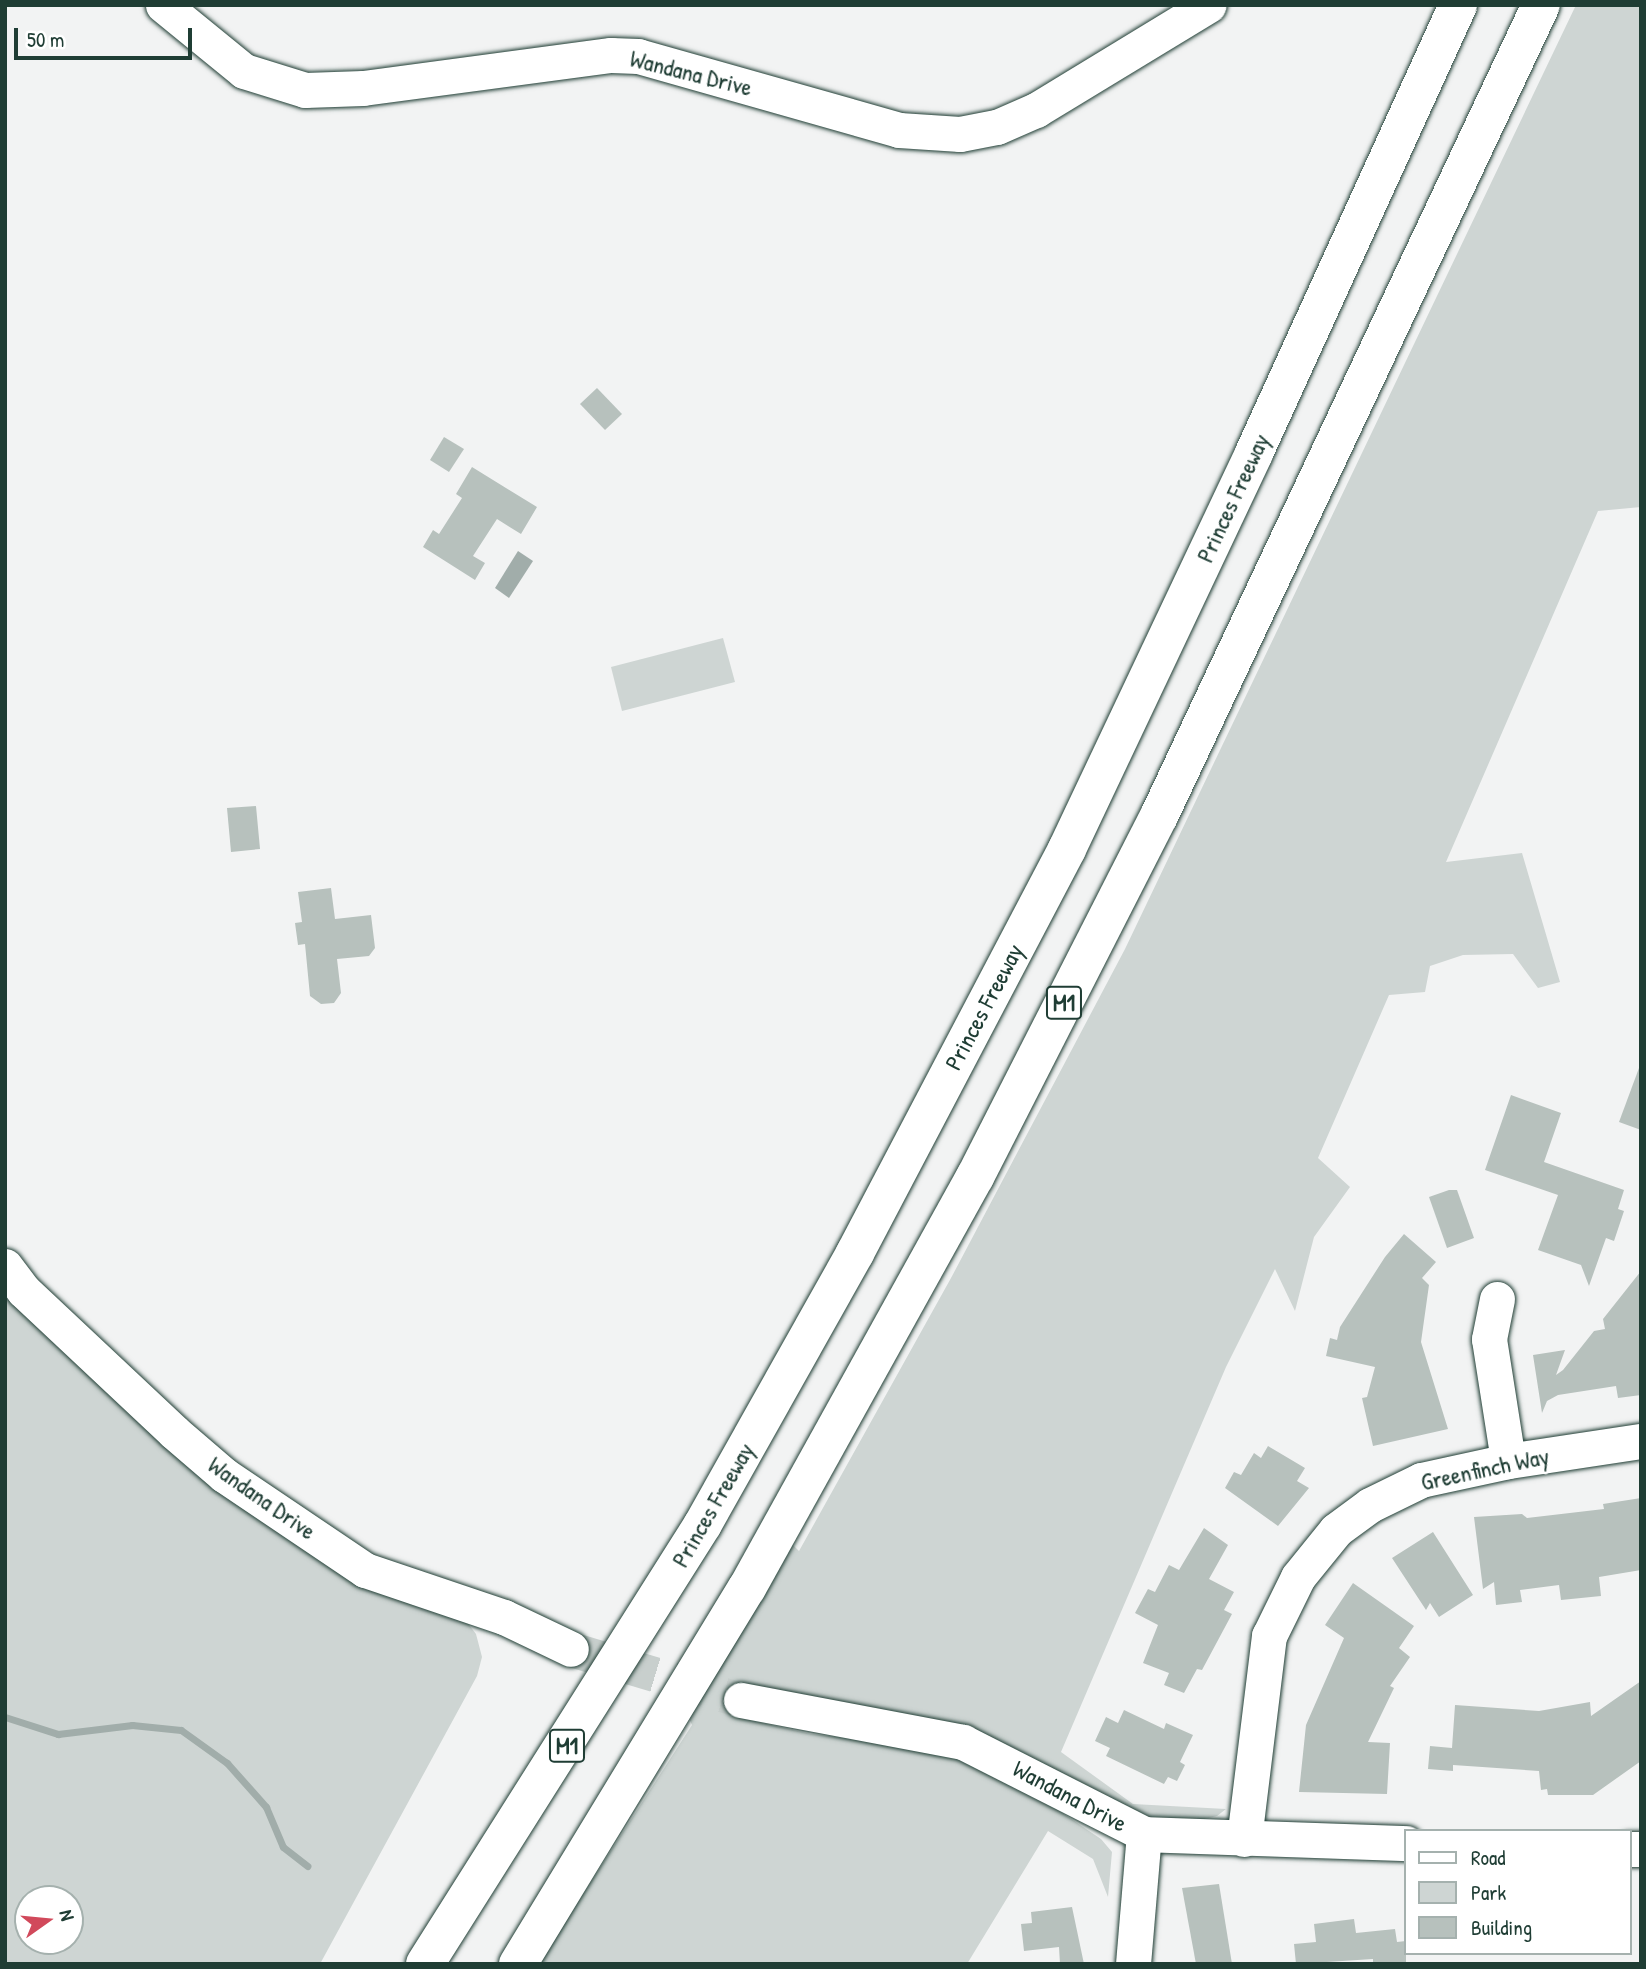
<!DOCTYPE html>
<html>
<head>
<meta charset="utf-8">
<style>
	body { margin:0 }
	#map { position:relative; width:1646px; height:1969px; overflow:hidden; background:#f2f3f3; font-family:"Patrick Hand",sans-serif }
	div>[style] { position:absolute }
	.green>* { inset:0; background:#ced5d3 }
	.water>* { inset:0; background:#a1adaa }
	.stream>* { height:7px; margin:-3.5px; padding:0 3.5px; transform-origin:3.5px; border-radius:3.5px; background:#a1adaa }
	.building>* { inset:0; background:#b7c1bd }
	.minor-tunnel>* { height:35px; margin-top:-17.5px; transform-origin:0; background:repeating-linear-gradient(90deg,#c8cfcd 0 35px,transparent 0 53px) }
	.roads { filter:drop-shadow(0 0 2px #1f3d34) drop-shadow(0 0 2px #1f3d34) }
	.minor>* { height:35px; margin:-17.5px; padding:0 17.5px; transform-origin:17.5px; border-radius:17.5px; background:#fff }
	.highway>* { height:38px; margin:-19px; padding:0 19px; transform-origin:19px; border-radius:19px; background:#fff }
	span { translate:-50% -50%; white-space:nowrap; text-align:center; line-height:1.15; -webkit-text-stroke:5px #fff; paint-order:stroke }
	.shield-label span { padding:2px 5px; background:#fff; border:2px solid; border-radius:5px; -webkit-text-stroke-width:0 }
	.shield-label { font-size:23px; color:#1f3d34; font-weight:700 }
	.street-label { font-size:24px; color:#1f3d34 }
	.frame { position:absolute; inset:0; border:7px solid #1f3d34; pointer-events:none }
	.legend { position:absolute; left:1404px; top:1829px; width:228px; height:126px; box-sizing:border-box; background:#fff; border:2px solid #a5b1ae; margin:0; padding:9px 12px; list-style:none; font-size:21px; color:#1f3d34 }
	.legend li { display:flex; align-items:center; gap:14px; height:35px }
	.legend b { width:35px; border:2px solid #a5b1ae }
	.north { position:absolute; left:14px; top:1885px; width:70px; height:70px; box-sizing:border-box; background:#fff; border:2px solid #a5b1ae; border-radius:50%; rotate:75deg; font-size:19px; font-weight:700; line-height:28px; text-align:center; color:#1f3d34 }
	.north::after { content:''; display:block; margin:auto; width:24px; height:32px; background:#d1495b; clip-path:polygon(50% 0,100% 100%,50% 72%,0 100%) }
	.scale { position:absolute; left:14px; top:28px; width:178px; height:32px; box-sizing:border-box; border:4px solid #1f3d34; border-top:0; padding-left:9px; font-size:21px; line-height:24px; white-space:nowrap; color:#1f3d34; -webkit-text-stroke:5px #fff; paint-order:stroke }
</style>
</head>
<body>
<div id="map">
	<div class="green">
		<i style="clip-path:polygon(1576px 5px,1641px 5px,1641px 507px,1598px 511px,1446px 862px,1522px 853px,1560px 982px,1538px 988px,1513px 954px,1463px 955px,1430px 966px,1425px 992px,1389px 995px,1318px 1158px,1350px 1187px,1314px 1237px,1295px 1311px,1275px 1269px,1226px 1367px,1061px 1752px,1133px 1804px,1226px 1809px,1217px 1816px,1193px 1822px,1131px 1817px,1077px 1783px,968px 1730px,919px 1717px,823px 1707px,746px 1687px,736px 1717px,811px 1734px,919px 1746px,1001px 1772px,1101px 1839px,1112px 1852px,1108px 1897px,1093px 1859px,1048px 1831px,967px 1964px,538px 1964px,692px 1725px,689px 1718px,792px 1544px,799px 1551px,951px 1278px,1125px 949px)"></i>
		<i style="clip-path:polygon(723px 638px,735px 682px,622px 711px,611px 667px)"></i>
		<i style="clip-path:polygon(evenodd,5px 1274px,133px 1404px,466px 1621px,476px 1634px,482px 1657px,477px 1676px,320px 1964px,5px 1964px,5px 1274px,28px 1899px,70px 1899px,70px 1941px,28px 1941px,28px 1899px)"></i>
	</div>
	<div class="water">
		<i style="clip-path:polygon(518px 551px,533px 561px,509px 598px,495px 588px)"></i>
	</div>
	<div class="stream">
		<i style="left:5px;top:1717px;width:56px;rotate:17.8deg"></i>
		<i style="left:58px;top:1734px;width:75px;rotate:-6.9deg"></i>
		<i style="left:132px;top:1725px;width:49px;rotate:5.8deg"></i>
		<i style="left:181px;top:1730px;width:57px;rotate:35.7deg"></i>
		<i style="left:227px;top:1763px;width:59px;rotate:48.4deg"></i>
		<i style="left:266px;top:1807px;width:43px;rotate:67deg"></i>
		<i style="left:283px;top:1847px;width:31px;rotate:38deg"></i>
	</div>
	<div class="building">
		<i style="clip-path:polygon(597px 388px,622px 414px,605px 430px,580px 404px)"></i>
		<i style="clip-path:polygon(444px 437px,464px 449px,449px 472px,430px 460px)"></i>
		<i style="clip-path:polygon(472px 467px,537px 507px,521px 534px,497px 519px,473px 556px,485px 563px,475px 580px,423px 547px,433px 530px,439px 534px,462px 498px,456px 494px)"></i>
		<i style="clip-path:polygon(256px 806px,260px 849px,231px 852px,227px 808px)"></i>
		<i style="clip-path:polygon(331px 888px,335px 919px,371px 915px,375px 948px,369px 956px,337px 959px,341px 993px,334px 1003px,321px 1004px,310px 996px,305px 944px,298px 945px,295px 923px,302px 922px,298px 892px)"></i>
		<i style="clip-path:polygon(1639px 1068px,1641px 1068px,1641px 1130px,1619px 1122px)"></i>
		<i style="clip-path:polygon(1511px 1095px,1561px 1113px,1544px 1162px,1624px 1190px,1618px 1209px,1624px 1211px,1614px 1241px,1606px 1238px,1589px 1286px,1581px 1265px,1538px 1250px,1558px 1195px,1485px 1170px)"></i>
		<i style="clip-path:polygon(1449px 1190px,1457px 1190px,1474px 1238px,1447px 1248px,1429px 1197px)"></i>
		<i style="clip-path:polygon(1404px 1234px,1436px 1262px,1422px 1278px,1429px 1285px,1421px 1342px,1448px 1429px,1373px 1446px,1362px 1398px,1367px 1397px,1375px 1367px,1326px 1356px,1330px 1338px,1337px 1340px,1340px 1327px,1385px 1257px)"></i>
		<i style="clip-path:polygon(1641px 1271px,1641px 1395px,1618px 1398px,1616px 1386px,1558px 1395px,1547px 1401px,1542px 1413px,1533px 1355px,1565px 1350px,1556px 1375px,1563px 1370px,1594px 1331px,1605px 1329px,1603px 1319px)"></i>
		<i style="clip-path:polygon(1268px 1446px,1305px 1468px,1297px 1481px,1309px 1488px,1278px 1526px,1225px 1488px,1234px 1472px,1241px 1475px,1254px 1453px,1261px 1458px)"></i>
		<i style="clip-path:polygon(1641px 1498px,1641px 1570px,1599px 1577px,1601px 1596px,1561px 1600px,1559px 1585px,1520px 1590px,1522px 1602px,1496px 1605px,1494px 1582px,1483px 1589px,1474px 1517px,1522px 1514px,1527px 1518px,1604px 1509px,1603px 1504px)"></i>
		<i style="clip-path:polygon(1204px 1528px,1228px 1545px,1209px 1579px,1234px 1592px,1224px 1610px,1232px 1614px,1202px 1670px,1197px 1669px,1184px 1693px,1164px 1685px,1169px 1673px,1143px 1663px,1158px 1625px,1135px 1613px,1148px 1589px,1155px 1592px,1169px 1565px,1179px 1570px)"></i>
		<i style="clip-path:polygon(1433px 1532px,1473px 1595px,1439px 1617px,1430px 1603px,1426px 1610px,1392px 1558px)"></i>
		<i style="clip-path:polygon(1353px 1583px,1414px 1626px,1399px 1648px,1410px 1657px,1390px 1686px,1394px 1688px,1368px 1742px,1390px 1743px,1387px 1794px,1299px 1792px,1306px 1725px,1344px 1638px,1325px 1625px)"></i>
		<i style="clip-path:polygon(1641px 1681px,1641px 1761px,1593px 1795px,1548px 1795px,1547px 1789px,1541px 1790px,1539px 1771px,1453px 1765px,1453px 1771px,1428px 1769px,1430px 1746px,1452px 1748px,1455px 1705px,1539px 1711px,1590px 1702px,1591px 1716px)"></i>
		<i style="clip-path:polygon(1124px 1710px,1164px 1729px,1166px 1723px,1193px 1735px,1180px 1762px,1185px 1765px,1177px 1781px,1168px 1777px,1164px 1784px,1106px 1756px,1110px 1748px,1095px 1741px,1106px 1717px,1118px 1723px)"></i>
		<i style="clip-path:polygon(1219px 1884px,1232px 1964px,1196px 1964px,1182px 1888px)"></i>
		<i style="clip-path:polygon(1072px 1907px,1084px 1964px,1060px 1964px,1059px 1947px,1024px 1951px,1021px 1924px,1032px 1923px,1031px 1912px)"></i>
		<i style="clip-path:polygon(1354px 1919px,1356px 1933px,1395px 1929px,1397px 1942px,1406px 1941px,1406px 1964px,1373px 1964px,1373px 1959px,1296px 1964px,1294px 1944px,1316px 1942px,1314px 1924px)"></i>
	</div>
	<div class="minor-tunnel">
		<i style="left:571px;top:1649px;width:177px;rotate:16.7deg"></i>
	</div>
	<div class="roads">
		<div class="minor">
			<i style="left:163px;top:5px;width:104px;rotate:39.2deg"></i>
			<i style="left:244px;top:71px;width:64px;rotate:17.3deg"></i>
			<i style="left:305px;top:90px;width:58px;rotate:-2deg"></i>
			<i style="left:363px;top:88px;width:250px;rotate:-7.6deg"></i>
			<i style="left:611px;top:55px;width:27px;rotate:2deg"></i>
			<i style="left:638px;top:56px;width:271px;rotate:15.8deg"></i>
			<i style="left:899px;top:130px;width:61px;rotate:3.8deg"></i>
			<i style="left:960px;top:134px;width:38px;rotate:-11deg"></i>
			<i style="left:997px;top:127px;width:43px;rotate:-23.6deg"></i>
			<i style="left:1036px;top:110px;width:202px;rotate:-31.3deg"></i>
			<i style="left:5px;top:1266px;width:31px;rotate:53deg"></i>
			<i style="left:24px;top:1291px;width:206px;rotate:43.2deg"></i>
			<i style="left:174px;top:1432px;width:66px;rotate:40.7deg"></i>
			<i style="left:224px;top:1475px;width:170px;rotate:34deg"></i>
			<i style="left:365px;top:1570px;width:147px;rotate:18.7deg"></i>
			<i style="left:504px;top:1617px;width:74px;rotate:25.5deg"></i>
			<i style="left:1497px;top:1299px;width:41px;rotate:101.3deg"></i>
			<i style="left:1489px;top:1339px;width:123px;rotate:81.1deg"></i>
			<i style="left:741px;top:1700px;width:226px;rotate:10.7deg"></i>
			<i style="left:963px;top:1742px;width:203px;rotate:26.9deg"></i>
			<i style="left:1144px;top:1834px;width:262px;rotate:2deg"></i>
			<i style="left:1244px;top:1839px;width:205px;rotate:-83deg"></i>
			<i style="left:1269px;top:1636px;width:66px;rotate:-63.8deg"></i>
			<i style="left:1298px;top:1577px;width:60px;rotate:-51deg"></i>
			<i style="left:1336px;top:1530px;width:42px;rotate:-36.3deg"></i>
			<i style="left:1370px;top:1505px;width:57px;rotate:-26.1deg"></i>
			<i style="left:1421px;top:1480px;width:89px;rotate:-12.3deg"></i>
			<i style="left:1508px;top:1461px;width:134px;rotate:-8.6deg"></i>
			<i style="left:1630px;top:1849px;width:11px"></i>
			<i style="left:1133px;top:1964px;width:130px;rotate:-85.2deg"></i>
		</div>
		<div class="highway">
			<i style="left:425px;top:1964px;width:520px;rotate:-57.71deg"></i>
			<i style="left:703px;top:1524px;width:311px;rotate:-60.7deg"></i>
			<i style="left:855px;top:1253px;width:456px;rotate:-62.3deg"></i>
			<i style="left:1067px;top:849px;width:438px;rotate:-64.7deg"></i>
			<i style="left:1254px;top:453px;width:492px;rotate:-65.5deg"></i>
			<i style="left:518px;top:1964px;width:440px;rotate:-58.7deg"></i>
			<i style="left:747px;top:1588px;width:470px;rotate:-61deg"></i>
			<i style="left:975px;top:1177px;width:405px;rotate:-63deg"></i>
			<i style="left:1159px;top:816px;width:896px;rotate:-64.78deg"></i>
		</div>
	</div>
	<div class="shield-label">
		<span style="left:1064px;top:1003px">M1</span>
		<span style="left:567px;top:1746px">M1</span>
	</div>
	<div class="street-label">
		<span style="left:691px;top:73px;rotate:14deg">Wandana Drive</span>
		<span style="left:1233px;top:498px;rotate:-65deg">Princes Freeway</span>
		<span style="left:984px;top:1007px;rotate:-62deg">Princes Freeway</span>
		<span style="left:1485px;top:1469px;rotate:-12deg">Greenfinch Way</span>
		<span style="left:262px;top:1498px;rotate:35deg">Wandana Drive</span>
		<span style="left:713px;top:1505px;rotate:-60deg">Princes Freeway</span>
		<span style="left:1070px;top:1796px;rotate:28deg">Wandana Drive</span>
	</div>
	<div class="frame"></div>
	<ul class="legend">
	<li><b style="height:9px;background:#fff"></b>Road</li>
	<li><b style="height:19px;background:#ced5d3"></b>Park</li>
	<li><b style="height:19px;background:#b7c1bd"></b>Building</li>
	</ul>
	<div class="north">N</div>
	<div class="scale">50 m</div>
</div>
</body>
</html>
